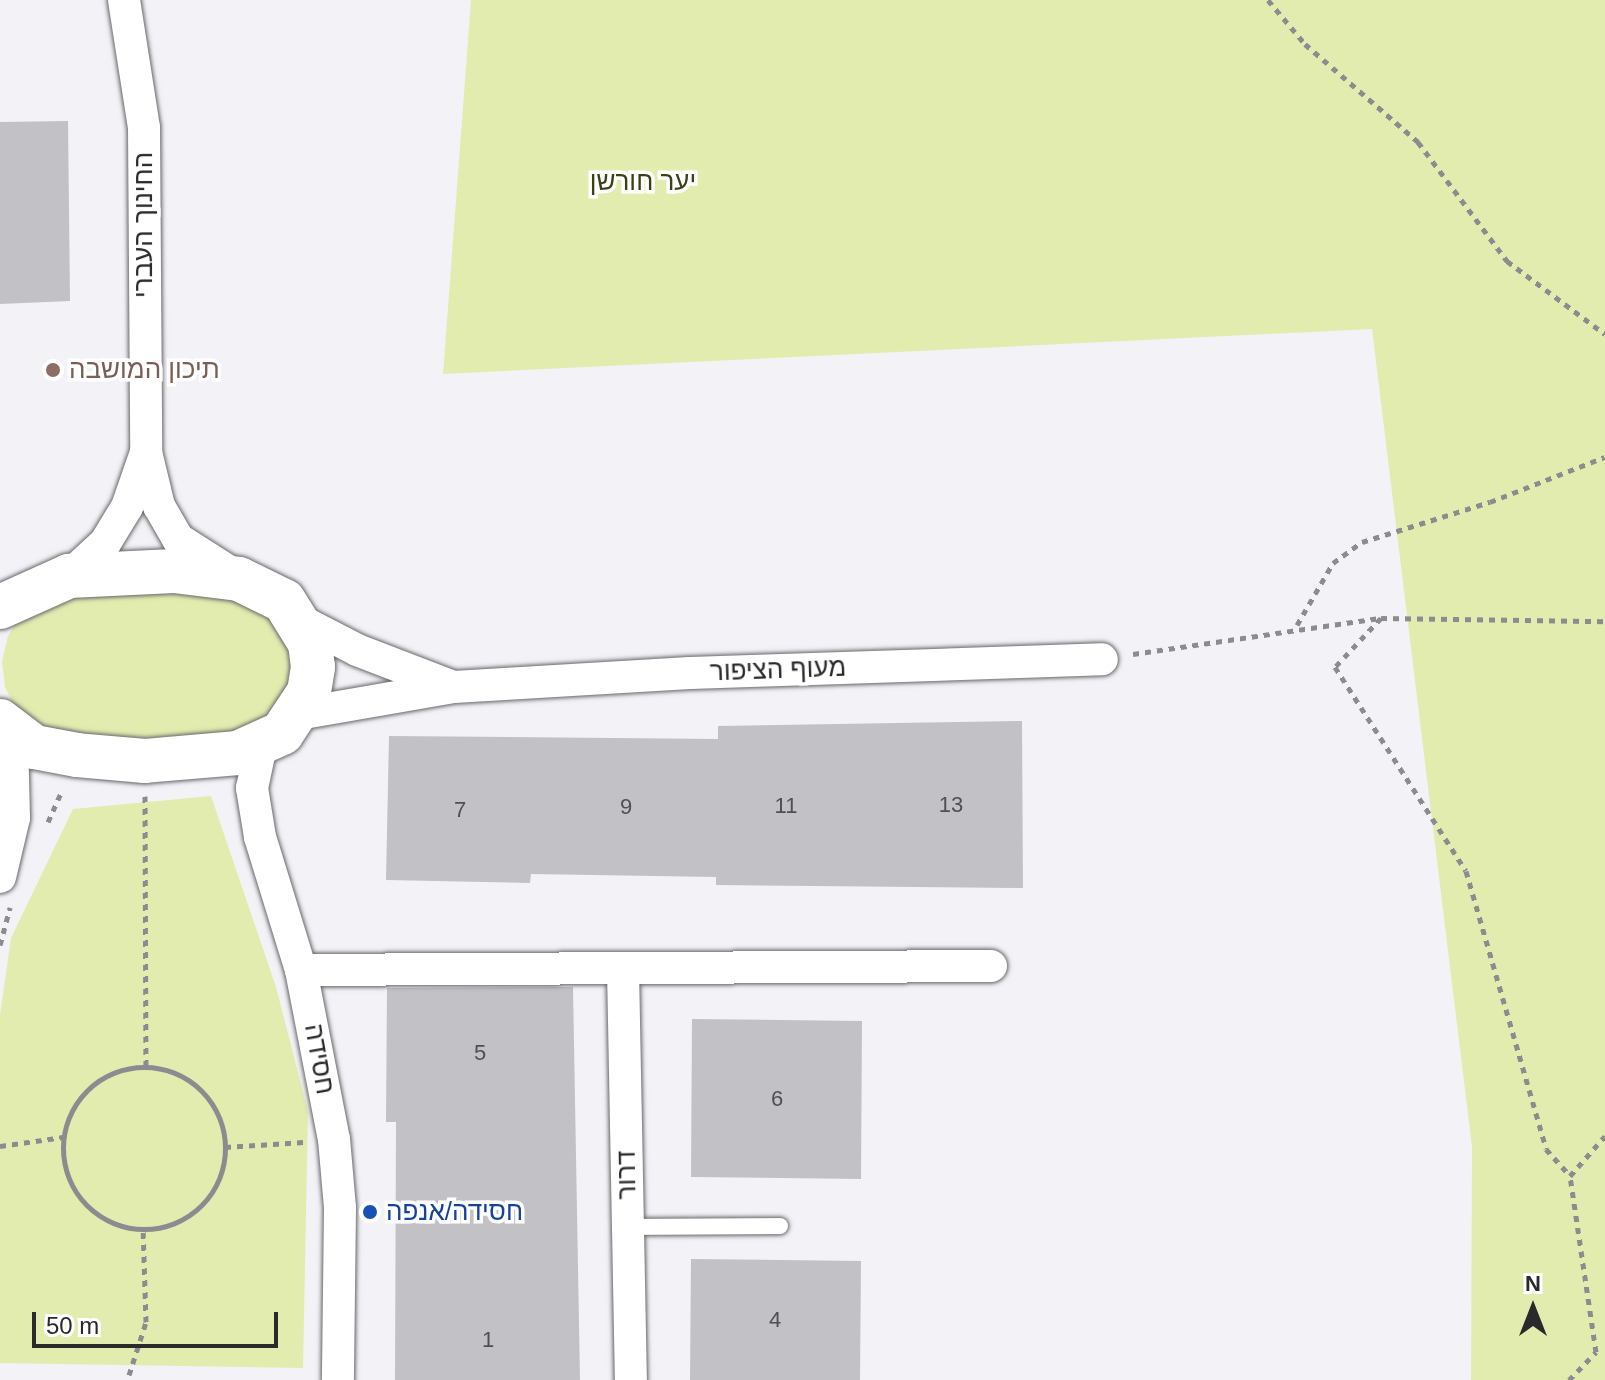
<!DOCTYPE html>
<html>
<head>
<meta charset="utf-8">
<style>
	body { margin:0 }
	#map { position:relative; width:1605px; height:1380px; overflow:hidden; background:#f3f2f7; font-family:Arial,"Noto Sans Hebrew",sans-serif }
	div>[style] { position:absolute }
	.green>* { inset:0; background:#e3ecaf }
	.building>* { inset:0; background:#c2c1c6 }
	.path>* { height:5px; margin-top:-2.5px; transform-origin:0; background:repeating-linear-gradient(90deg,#8c8b8f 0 6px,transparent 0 12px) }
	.path>.ring { margin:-2.5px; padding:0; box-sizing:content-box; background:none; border:5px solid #8c8b8f; border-radius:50% }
	.roads { filter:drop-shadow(0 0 2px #69686c) drop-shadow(0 0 2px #69686c) }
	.lane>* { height:16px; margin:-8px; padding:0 8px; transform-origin:8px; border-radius:8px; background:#fff }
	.street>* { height:32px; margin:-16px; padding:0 16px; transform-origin:16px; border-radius:16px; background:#fff }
	.secondary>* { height:44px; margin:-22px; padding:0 22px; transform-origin:22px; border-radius:22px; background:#fff }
	.dots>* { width:22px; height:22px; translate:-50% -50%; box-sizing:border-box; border:4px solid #fff; border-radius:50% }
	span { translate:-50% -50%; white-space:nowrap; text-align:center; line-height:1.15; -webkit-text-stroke:7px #fff; paint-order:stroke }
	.number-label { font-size:22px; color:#504f52 }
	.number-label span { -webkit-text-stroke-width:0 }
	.park-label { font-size:26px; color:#3b4017 }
	.street-label { font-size:26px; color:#2a292b }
	.education-label { font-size:26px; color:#785e54 }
	.left { translate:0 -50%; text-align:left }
	.transit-label { font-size:26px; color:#164399 }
	.north { position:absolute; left:1493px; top:1268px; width:80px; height:80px; -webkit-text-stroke:6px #fff; paint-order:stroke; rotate:0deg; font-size:22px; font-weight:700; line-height:32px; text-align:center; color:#2a292b }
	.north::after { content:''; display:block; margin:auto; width:28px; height:36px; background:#2a292b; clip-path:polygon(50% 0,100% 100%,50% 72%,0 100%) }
	.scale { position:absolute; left:32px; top:1312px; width:246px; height:36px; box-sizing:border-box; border:4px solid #2a292b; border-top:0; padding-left:10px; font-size:24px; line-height:28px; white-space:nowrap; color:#2a292b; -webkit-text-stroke:6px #fff; paint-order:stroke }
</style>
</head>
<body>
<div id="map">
	<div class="green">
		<i style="clip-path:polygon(471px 0,1605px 0,1605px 1380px,1471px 1380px,1472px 1147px,1372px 329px,443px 374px)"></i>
		<i style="clip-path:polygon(172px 583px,267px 609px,289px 645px,292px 667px,288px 688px,265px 724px,226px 742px,49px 736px,16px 710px,5px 687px,2px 661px,8px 636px,22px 613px,42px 597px)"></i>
		<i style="clip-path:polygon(211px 796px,276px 987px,308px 1111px,303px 1368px,0 1363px,0 1015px,11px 938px,73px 809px)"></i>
	</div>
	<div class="building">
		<i style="clip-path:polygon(68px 121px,70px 301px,0 304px,0 122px)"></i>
		<i style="clip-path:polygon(1022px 721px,1023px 888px,716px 885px,716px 877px,531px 874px,530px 883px,386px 880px,389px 736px,718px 739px,718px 726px)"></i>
		<i style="clip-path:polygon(573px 987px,580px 1380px,395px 1380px,396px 1122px,386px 1122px,387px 988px)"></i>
		<i style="clip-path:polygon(692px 1019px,862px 1021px,861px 1179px,691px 1177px)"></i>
		<i style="clip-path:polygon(691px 1259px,861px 1261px,860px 1380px,690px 1380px)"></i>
	</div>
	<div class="path">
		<i style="left:1268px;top:0;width:57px;rotate:49.9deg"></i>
		<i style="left:1305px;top:44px;width:150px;rotate:40.9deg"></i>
		<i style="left:1418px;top:142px;width:149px;rotate:53.2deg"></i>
		<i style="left:1507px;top:261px;width:122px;rotate:36.7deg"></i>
		<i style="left:1381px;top:618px;width:67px;rotate:133.2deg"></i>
		<i style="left:1335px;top:667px;width:242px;rotate:57.3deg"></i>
		<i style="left:1466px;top:871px;width:289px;rotate:73.9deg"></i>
		<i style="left:1546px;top:1149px;width:36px;rotate:48deg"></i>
		<i style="left:1570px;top:1176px;width:53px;rotate:-48.8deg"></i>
		<i style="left:1297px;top:625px;width:72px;rotate:-59.9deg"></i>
		<i style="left:1333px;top:563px;width:36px;rotate:-36deg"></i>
		<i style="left:1362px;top:542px;width:134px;rotate:-17.4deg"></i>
		<i style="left:1490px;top:502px;width:123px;rotate:-21.4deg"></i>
		<i style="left:1133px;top:654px;width:251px;rotate:-8.3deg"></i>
		<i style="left:1381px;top:618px;width:224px;rotate:0.8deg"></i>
		<i style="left:145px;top:796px;width:271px;rotate:89.8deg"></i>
		<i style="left:48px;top:822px;width:34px;rotate:-66deg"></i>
		<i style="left:0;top:945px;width:39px;rotate:-75deg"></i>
		<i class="ring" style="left:63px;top:1067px;width:157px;height:157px"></i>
		<i style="left:0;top:1146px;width:64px;rotate:-8.1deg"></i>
		<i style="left:225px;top:1147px;width:79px;rotate:-3.6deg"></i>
		<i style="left:129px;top:1375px;width:56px;rotate:-72.2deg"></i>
		<i style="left:146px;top:1322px;width:93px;rotate:-91.8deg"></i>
		<i style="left:1569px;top:1380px;width:39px;rotate:-46deg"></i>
		<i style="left:1596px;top:1352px;width:178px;rotate:-98.4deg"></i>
	</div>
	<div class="roads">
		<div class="lane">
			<i style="left:628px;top:1227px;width:152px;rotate:-0.4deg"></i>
		</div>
		<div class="street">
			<i style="left:124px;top:0;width:130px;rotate:81.1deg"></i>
			<i style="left:144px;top:128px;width:324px;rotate:89.6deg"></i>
			<i style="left:146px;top:452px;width:56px;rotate:76.5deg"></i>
			<i style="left:159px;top:506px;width:38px;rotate:60deg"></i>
			<i style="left:178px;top:539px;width:65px;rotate:32.5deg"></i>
			<i style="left:69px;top:576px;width:49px;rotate:-42.5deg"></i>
			<i style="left:105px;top:543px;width:42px;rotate:-58.6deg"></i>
			<i style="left:127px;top:507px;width:58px;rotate:-70.9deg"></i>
			<i style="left:299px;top:620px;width:65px;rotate:27.3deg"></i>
			<i style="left:357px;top:650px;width:101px;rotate:21deg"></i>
			<i style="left:298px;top:714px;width:158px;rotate:-9.8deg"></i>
			<i style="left:454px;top:687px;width:236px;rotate:-3.4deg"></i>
			<i style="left:690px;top:673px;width:412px;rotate:-1.9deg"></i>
			<i style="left:261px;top:746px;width:43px;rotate:102.1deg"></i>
			<i style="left:252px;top:788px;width:50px;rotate:80.7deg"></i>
			<i style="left:260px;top:837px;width:139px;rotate:72.9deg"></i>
			<i style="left:301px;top:970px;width:172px;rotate:79deg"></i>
			<i style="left:334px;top:1139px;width:69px;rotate:85deg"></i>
			<i style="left:340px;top:1208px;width:172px;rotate:90.7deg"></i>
			<i style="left:0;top:877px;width:61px;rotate:-76.7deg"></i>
			<i style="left:14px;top:818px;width:84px;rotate:-91.4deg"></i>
			<i style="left:623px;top:969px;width:411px;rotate:88.9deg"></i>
			<i style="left:301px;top:970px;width:690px;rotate:-0.33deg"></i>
		</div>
		<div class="secondary">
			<i style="left:0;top:607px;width:76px;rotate:-24.2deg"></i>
			<i style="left:69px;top:576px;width:105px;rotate:-2.7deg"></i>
			<i style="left:174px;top:571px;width:65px;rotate:7deg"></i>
			<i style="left:239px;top:579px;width:50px;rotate:26.1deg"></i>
			<i style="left:284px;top:601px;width:49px;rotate:58.2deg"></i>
			<i style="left:310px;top:643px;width:24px;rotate:83deg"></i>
			<i style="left:313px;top:667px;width:25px;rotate:99deg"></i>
			<i style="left:309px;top:692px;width:49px;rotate:123.4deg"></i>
			<i style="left:282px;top:733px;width:48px;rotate:155.6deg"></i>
			<i style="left:238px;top:753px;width:93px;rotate:175.1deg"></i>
			<i style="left:145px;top:761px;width:68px;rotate:-175deg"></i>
			<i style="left:77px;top:755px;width:44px;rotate:-169.5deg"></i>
			<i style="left:34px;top:747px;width:43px;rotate:-142.6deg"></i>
		</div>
	</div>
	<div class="dots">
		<i style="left:53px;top:370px;background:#8d6e63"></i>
		<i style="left:370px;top:1212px;background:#1a4fb4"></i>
	</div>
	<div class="number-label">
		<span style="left:951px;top:805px">13</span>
		<span style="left:786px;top:806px">11</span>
		<span style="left:626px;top:807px">9</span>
		<span style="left:460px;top:810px">7</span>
		<span style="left:480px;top:1053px">5</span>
		<span style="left:777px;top:1099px">6</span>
		<span style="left:775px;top:1320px">4</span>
		<span style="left:488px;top:1340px">1</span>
	</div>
	<div class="park-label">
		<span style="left:643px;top:182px">יער חורשן</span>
	</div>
	<div class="street-label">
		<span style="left:144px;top:225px;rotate:-90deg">החינוך העברי</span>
		<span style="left:778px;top:670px;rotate:-2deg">מעוף הציפור</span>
		<span style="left:319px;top:1059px;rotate:80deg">חסידה</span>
		<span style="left:627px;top:1175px;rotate:-91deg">דרור</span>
	</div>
	<div class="education-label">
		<span class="left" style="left:69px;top:370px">תיכון המושבה</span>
	</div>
	<div class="transit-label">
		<span class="left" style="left:386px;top:1212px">חסידה/אנפה</span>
	</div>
	<div class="north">N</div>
	<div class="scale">50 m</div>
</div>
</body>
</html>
